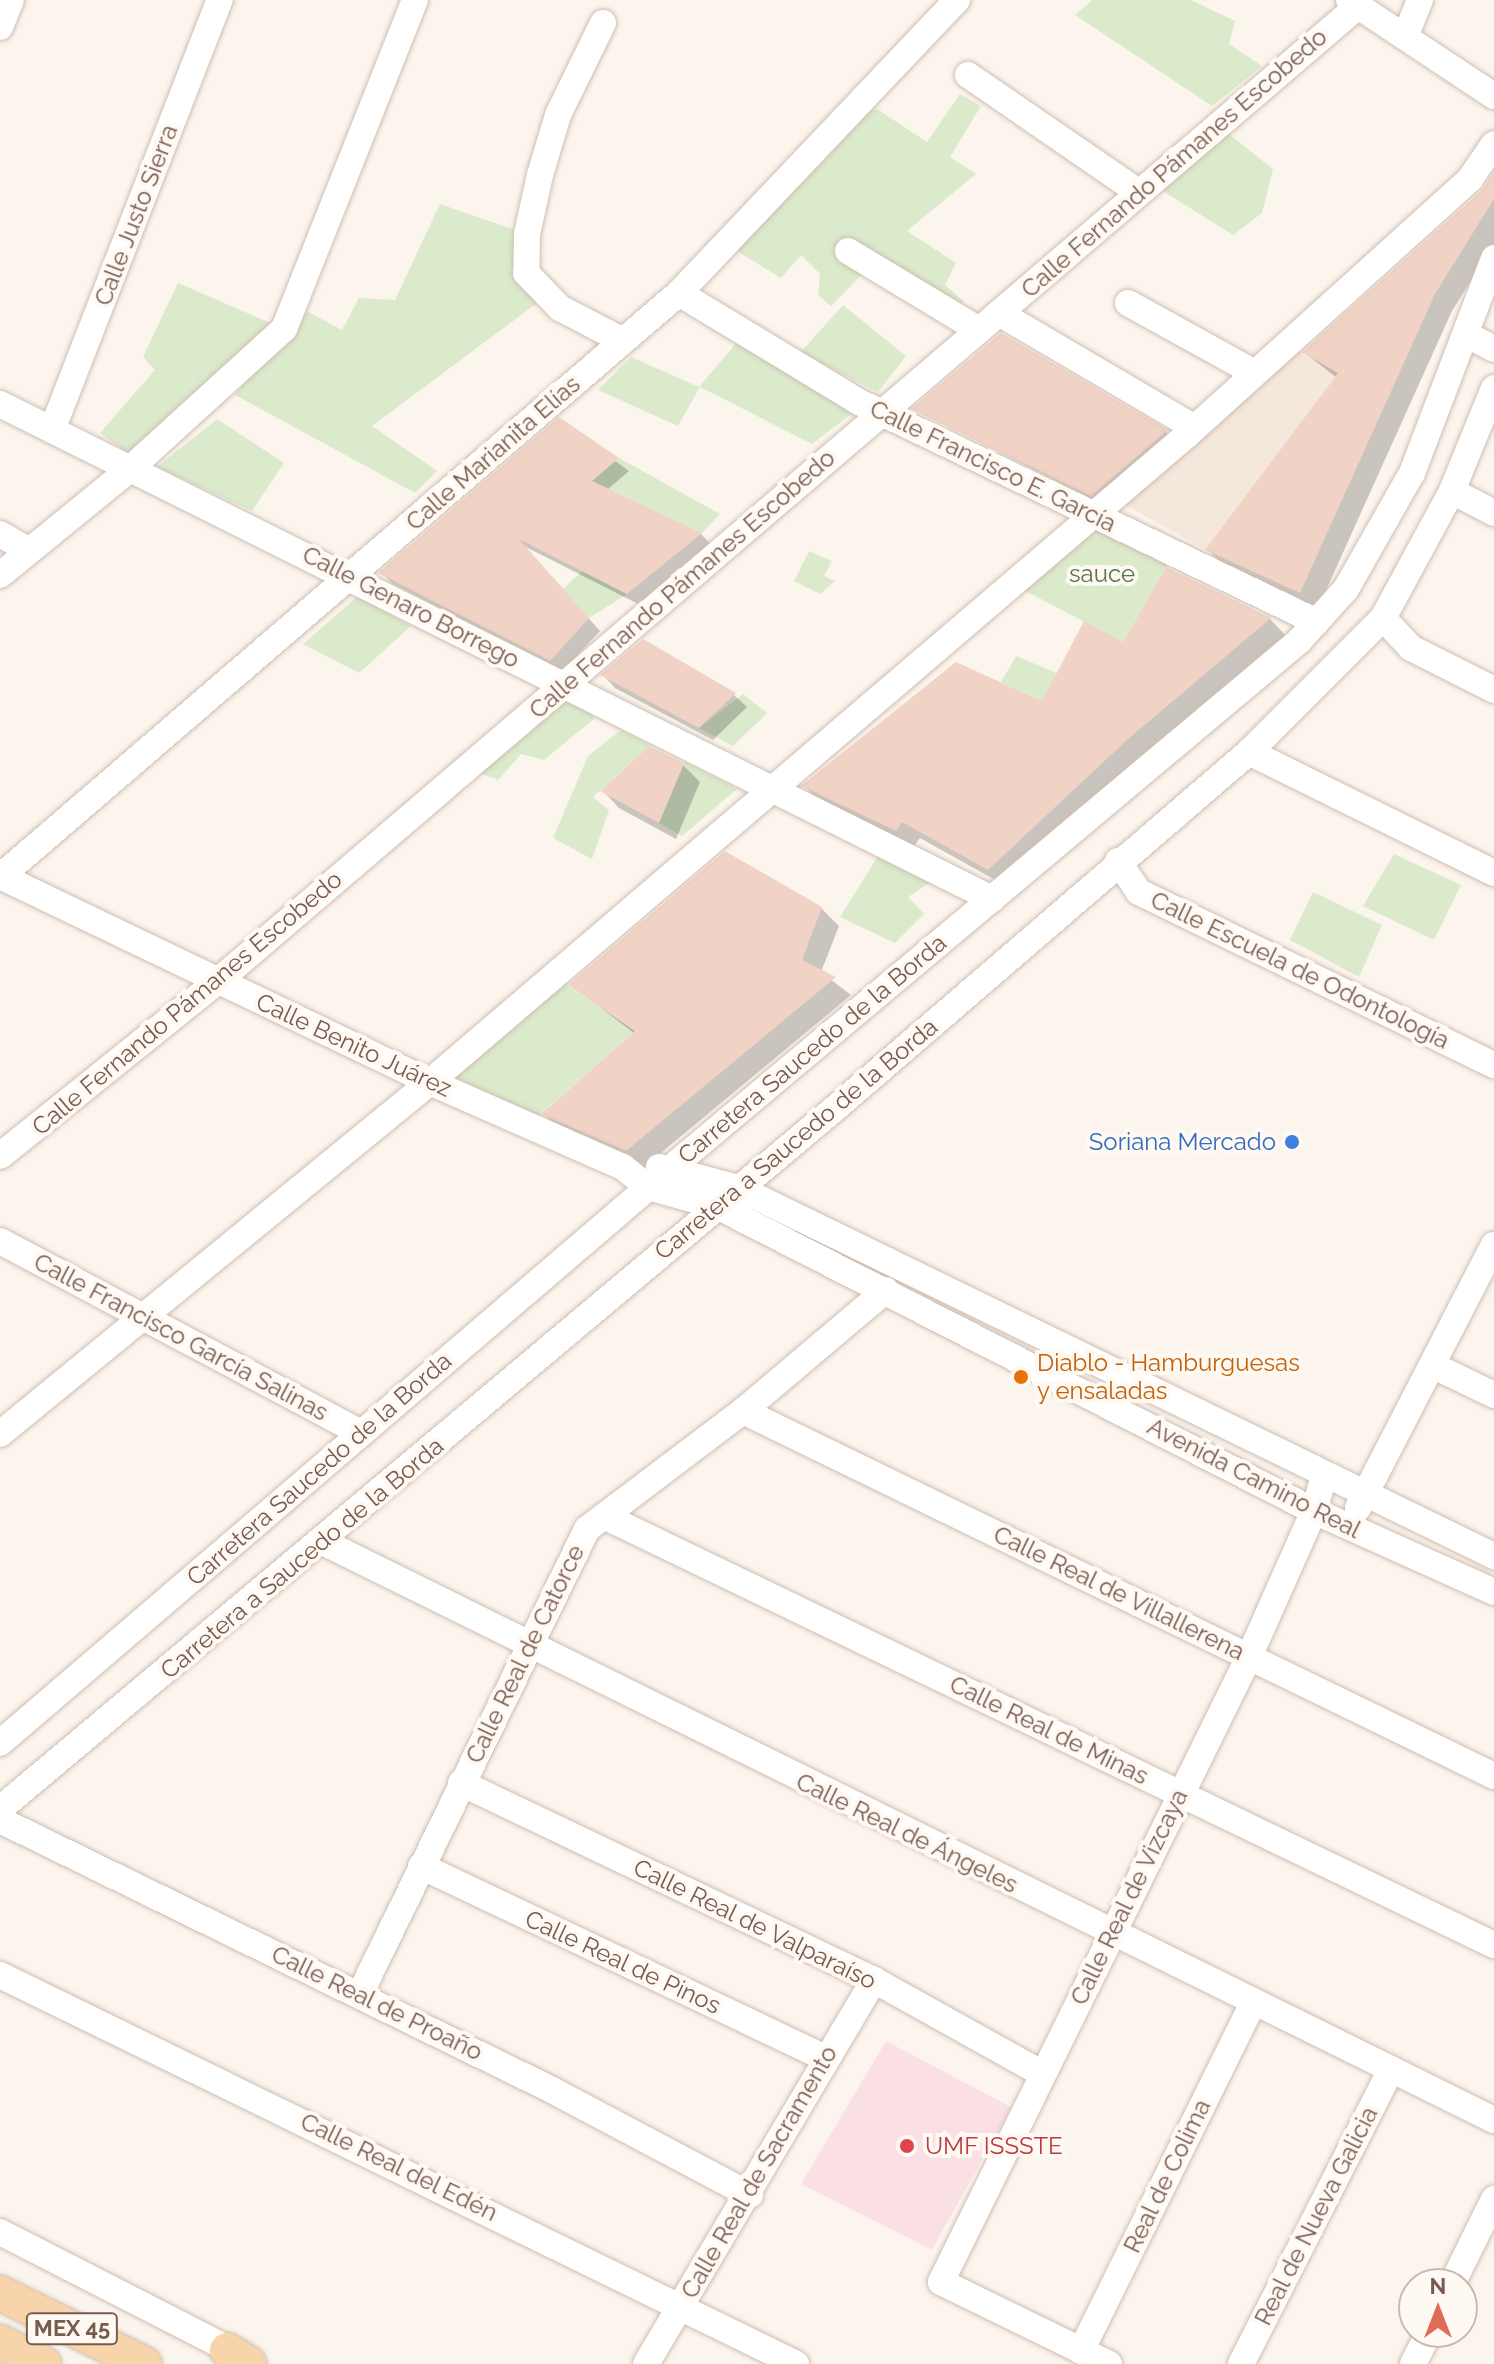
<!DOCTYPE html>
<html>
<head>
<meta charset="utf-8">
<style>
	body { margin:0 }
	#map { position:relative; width:1494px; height:2364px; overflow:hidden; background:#fcf5ed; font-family:Raleway,sans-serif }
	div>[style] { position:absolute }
	.residential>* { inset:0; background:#f4e7db }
	.medical>* { inset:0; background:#fae0e5 }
	.green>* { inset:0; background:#daeacb }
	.shadow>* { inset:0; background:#0003 }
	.building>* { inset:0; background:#f1d3c5 }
	.roads { filter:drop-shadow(0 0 2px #cfbdb1) drop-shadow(0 0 2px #cfbdb1) }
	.minor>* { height:26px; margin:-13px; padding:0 13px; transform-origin:13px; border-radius:13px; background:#fff }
	.major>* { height:34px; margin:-17px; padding:0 17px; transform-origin:17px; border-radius:17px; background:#f7d4a9 }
	.dots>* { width:22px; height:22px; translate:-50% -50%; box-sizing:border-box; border:4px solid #fef9f3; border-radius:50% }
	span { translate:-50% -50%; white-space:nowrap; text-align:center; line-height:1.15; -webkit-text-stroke:8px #fef9f3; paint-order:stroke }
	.shield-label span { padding:2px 6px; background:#fef9f3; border:2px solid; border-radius:6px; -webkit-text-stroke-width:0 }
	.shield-label { font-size:22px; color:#785b4f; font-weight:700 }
	.street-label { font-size:24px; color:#785b4f }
	.park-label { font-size:24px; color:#577744 }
	.shop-label { font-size:24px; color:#366cbe }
	.right { translate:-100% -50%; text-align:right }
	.food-label { font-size:24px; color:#c56008 }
	.left { translate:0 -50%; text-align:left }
	.health-label { font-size:24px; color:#be3a42 }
	.north { position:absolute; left:1398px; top:2268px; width:80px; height:80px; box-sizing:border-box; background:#fef9f3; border:2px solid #c8bab1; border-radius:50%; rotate:0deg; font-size:22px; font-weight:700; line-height:32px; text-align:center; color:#785b4f }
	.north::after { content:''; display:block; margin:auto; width:28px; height:36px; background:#e06c58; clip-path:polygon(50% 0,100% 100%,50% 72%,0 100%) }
</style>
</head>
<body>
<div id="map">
	<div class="residential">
		<i style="clip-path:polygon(1287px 344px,1338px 373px,1206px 550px,1113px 498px)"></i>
	</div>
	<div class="medical">
		<i style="clip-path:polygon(886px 2041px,1011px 2107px,932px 2250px,801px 2184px)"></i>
	</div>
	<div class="green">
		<i style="clip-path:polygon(1092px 0,1191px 0,1235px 21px,1229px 44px,1262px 66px,1212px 106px,1075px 15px)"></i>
		<i style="clip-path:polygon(960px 94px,981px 106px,950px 157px,976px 174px,907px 231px,956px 263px,945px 285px,963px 301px,957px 309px,863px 273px,831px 306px,818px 295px,820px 274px,801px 255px,781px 278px,732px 248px,866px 112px,877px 109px,927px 142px)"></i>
		<i style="clip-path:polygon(1225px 131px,1273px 169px,1262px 213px,1233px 235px,1155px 186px)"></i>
		<i style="clip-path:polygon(440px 204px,527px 234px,548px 295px,372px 426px,437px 471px,415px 493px,235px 395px,303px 309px,342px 330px,359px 298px,395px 300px)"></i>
		<i style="clip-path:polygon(178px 283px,284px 329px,139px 461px,100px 433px,155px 370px,143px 357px)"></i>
		<i style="clip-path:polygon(843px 305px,906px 356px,878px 392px,800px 353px)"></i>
		<i style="clip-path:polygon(738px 341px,854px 412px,812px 444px,700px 387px,678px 426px,598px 390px,631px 357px,699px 387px)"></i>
		<i style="clip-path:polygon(217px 419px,284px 463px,252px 511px,157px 467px)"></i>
		<i style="clip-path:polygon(619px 458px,720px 514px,702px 533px,592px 481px)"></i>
		<i style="clip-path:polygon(1094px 514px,1174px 553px,1123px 642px,1012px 584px)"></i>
		<i style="clip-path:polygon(809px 551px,832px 561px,824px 576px,835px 581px,820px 594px,794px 581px)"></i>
		<i style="clip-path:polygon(582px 571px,627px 594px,589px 618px,563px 589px)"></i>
		<i style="clip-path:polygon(358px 596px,411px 626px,359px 673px,303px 644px)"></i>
		<i style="clip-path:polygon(1016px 656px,1059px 674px,1042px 701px,1001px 682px)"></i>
		<i style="clip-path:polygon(565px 684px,595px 718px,544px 760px,521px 754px,498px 780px,467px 768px)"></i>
		<i style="clip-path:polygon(743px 694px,767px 713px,733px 746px,699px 728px)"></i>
		<i style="clip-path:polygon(621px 730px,650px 745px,593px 797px,609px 810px,592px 859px,553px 838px,588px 756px)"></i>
		<i style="clip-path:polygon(685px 762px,737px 789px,682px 836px,659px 823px)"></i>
		<i style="clip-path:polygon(885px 845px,943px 874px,908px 897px,924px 914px,895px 943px,840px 917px)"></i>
		<i style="clip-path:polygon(1394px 854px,1461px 885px,1434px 940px,1363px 906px)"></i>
		<i style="clip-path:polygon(1313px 892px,1382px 925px,1359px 977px,1290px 940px)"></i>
		<i style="clip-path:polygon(554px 976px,635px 1031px,538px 1116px,443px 1072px)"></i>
	</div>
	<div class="shadow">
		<i style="clip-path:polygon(1494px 175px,1494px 244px,1452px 311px,1318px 608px,1225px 567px,1208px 550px,1337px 378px,1305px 353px,1482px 192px)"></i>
		<i style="clip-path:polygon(1001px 335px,1166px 432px,1174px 440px,1100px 503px,914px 409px)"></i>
		<i style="clip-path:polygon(559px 420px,629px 471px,607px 490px,701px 534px,713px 546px,640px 605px,524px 546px,600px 631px,563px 671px,393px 584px,381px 573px)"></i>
		<i style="clip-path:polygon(1167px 570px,1270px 619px,1286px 636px,1006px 886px,920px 838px,913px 847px,821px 802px,804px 786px,1043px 704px,1124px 645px)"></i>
		<i style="clip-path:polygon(644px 642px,734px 695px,747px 707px,713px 740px,615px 688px,603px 675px)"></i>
		<i style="clip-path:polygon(683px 765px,700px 782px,676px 839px,619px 808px,603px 791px)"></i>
		<i style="clip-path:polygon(821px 908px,839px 926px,821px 972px,851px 995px,644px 1167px,561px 1130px,544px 1114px,635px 1034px,571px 985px)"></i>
	</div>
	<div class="building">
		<i style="clip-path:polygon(1494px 172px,1494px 199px,1435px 294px,1300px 593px,1205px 550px,1338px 373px,1302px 352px,1481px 191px)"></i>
		<i style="clip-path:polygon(1001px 333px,1168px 430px,1091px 496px,911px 409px)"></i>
		<i style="clip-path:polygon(559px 417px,619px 458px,592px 481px,702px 533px,627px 594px,519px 539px,589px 618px,550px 661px,378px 573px)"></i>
		<i style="clip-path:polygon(1166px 567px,1271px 618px,1127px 740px,988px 870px,902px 822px,896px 831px,801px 786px,956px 662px,1042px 701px,1084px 621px,1123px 642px)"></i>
		<i style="clip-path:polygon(643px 639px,736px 693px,699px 728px,600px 675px)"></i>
		<i style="clip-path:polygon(649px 746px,684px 763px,659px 823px,600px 791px)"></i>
		<i style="clip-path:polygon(725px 851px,822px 907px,802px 960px,836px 977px,626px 1151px,541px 1114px,635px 1031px,568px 985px)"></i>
	</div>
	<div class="roads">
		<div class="minor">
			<i style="left:1349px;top:0;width:174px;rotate:33.5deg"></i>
			<i style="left:603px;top:23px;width:102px;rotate:116.1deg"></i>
			<i style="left:558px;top:115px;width:63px;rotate:106.7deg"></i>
			<i style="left:540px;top:175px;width:60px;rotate:102.4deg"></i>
			<i style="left:527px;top:234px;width:39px;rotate:91deg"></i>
			<i style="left:526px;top:273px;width:49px;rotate:45.8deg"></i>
			<i style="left:560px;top:308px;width:71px;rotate:27.6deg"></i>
			<i style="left:0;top:27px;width:29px;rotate:-68deg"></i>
			<i style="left:1405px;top:37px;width:40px;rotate:-68deg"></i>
			<i style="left:968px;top:75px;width:205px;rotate:34.5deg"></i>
			<i style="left:848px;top:251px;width:153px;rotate:31.1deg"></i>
			<i style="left:679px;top:293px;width:208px;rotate:31.2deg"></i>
			<i style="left:857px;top:401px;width:510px;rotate:25.66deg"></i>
			<i style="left:1128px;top:303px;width:145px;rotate:28.9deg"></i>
			<i style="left:999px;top:313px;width:227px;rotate:30.4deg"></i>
			<i style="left:1467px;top:335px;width:30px;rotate:27deg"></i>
			<i style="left:0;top:404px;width:1109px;rotate:26.52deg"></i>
			<i style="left:52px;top:430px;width:462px;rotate:-68.7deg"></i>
			<i style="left:1452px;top:491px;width:47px;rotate:27.6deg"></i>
			<i style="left:0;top:534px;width:32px;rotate:30deg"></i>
			<i style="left:0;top:575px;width:169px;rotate:-39.2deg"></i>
			<i style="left:131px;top:468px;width:207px;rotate:-42.3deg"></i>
			<i style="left:284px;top:329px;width:354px;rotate:-68.3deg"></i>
			<i style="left:1383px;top:618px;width:41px;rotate:47deg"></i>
			<i style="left:1411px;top:648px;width:93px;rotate:26.8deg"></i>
			<i style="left:1249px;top:752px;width:273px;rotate:26.3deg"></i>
			<i style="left:1118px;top:861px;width:37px;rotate:56deg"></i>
			<i style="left:1139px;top:892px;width:395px;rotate:26deg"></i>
			<i style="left:0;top:876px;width:477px;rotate:25.6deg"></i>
			<i style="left:430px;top:1082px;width:211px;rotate:23.8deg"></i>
			<i style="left:623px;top:1167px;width:32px;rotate:39deg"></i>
			<i style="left:648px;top:1187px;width:72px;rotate:15.4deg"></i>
			<i style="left:717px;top:1206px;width:670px;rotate:27.06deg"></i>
			<i style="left:1314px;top:1511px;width:197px;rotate:24.2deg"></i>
			<i style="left:0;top:877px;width:896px;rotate:-40.7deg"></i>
			<i style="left:679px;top:293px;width:404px;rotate:-46.5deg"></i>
			<i style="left:0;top:1156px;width:280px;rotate:-38.8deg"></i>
			<i style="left:218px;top:981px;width:1500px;rotate:-40.54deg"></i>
			<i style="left:659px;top:1167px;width:82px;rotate:14.9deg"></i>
			<i style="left:738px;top:1188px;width:841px;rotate:25.96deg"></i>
			<i style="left:0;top:1241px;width:409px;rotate:28deg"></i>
			<i style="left:1434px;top:1366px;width:67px;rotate:25.8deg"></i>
			<i style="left:743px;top:1411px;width:835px;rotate:25.92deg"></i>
			<i style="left:0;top:1434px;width:556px;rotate:-39.3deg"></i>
			<i style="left:430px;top:1082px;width:996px;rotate:-40.52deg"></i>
			<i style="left:1187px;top:435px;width:382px;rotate:-42.1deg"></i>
			<i style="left:1470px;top:179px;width:42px;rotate:-55.6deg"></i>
			<i style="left:1358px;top:1508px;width:296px;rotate:-62.7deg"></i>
			<i style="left:604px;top:1516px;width:988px;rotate:25.74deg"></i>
			<i style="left:323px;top:1542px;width:1306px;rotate:26.27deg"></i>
			<i style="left:0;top:1743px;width:885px;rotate:-40.6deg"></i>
			<i style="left:672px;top:1167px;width:818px;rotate:-39.99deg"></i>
			<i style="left:1299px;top:641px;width:70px;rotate:-47.9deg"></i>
			<i style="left:1346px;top:589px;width:133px;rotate:-60.4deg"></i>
			<i style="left:1412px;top:473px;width:230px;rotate:-69.1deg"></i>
			<i style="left:461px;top:1783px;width:458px;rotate:25.5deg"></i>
			<i style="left:874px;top:1980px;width:193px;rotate:29.1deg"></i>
			<i style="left:0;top:1809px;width:1095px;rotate:-40deg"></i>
			<i style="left:839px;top:1105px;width:541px;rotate:-40.73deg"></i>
			<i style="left:1249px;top:752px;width:190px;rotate:-45deg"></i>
			<i style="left:1383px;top:618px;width:145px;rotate:-61.5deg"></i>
			<i style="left:1452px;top:491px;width:111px;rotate:-67.8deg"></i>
			<i style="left:0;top:1820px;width:614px;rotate:26.06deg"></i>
			<i style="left:552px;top:2090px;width:224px;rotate:27.9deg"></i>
			<i style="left:421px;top:1866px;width:448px;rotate:25.4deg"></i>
			<i style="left:0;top:1975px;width:886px;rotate:26.04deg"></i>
			<i style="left:360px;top:1994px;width:517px;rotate:-63.98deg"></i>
			<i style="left:587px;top:1529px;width:196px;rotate:-37.1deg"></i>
			<i style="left:743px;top:1411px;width:187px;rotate:-40.2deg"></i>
			<i style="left:0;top:2232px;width:274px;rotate:27.1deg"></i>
			<i style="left:1452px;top:2284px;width:95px;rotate:-63.7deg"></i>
			<i style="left:1081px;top:2351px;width:390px;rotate:-63.7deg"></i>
			<i style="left:646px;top:2364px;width:447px;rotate:-59.3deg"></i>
			<i style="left:1109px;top:2364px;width:187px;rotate:-154deg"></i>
			<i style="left:941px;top:2282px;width:697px;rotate:-63.77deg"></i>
			<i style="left:1249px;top:1657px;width:160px;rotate:-66deg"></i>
			<i style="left:1314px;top:1511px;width:37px;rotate:-74deg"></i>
			<i style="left:1241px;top:2364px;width:331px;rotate:-63deg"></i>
			<i style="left:1413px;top:2364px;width:36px;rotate:-63deg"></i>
		</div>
		<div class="major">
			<i style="left:0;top:2293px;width:161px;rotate:26.2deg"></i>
			<i style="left:0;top:2342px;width:49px;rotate:26.6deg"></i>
			<i style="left:227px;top:2350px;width:26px;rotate:32deg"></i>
		</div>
	</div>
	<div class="dots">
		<i style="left:1292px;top:1142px;background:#3f7fe0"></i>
		<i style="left:1021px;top:1377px;background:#e8710a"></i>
		<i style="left:907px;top:2146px;background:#e0444e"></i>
	</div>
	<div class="shield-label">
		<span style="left:72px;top:2329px">MEX 45</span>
	</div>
	<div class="street-label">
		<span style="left:1174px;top:163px;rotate:-41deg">Calle Fernando Pámanes Escobedo</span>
		<span style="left:136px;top:215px;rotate:-69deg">Calle Justo Sierra</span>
		<span style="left:493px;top:453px;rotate:-41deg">Calle Marianita Elías</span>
		<span style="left:993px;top:466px;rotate:26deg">Calle Francisco E. García</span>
		<span style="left:682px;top:584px;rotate:-41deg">Calle Fernando Pámanes Escobedo</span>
		<span style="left:411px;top:607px;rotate:27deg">Calle Genaro Borrego</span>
		<span style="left:1300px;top:970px;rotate:26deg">Calle Escuela de Odontología</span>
		<span style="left:187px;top:1003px;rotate:-40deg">Calle Fernando Pámanes Escobedo</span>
		<span style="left:354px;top:1045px;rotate:25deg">Calle Benito Juárez</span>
		<span style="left:812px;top:1049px;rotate:-40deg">Carretera Saucedo de la Borda</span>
		<span style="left:796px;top:1139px;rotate:-40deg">Carretera a Saucedo de la Borda</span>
		<span style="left:181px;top:1337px;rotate:28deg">Calle Francisco García Salinas</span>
		<span style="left:319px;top:1469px;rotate:-41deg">Carretera Saucedo de la Borda</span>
		<span style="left:1254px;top:1478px;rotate:27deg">Avenida Camino Real</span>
		<span style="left:302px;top:1558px;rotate:-40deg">Carretera a Saucedo de la Borda</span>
		<span style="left:1119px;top:1593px;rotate:26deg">Calle Real de Villallerena</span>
		<span style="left:525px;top:1654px;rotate:-64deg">Calle Real de Catorce</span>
		<span style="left:1049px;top:1730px;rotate:26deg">Calle Real de Minas</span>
		<span style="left:907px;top:1833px;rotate:26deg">Calle Real de Ángeles</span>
		<span style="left:1129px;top:1897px;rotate:-64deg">Calle Real de Vizcaya</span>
		<span style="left:755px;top:1924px;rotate:26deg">Calle Real de Valparaíso</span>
		<span style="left:623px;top:1962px;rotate:25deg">Calle Real de Pinos</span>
		<span style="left:377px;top:2003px;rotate:26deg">Calle Real de Proaño</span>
		<span style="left:399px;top:2167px;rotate:26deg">Calle Real del Edén</span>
		<span style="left:759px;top:2172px;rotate:-60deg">Calle Real de Sacramento</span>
		<span style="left:1167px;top:2176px;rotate:-64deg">Real de Colima</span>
		<span style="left:1316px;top:2216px;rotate:-63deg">Real de Nueva Galicia</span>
	</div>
	<div class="park-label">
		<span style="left:1102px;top:574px">sauce</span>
	</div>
	<div class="shop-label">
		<span class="right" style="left:1276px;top:1142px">Soriana Mercado</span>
	</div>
	<div class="food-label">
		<span class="left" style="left:1037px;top:1377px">Diablo - Hamburguesas<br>y ensaladas</span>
	</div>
	<div class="health-label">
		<span class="left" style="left:925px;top:2146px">UMF ISSSTE</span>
	</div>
	<div class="north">N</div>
</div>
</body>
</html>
